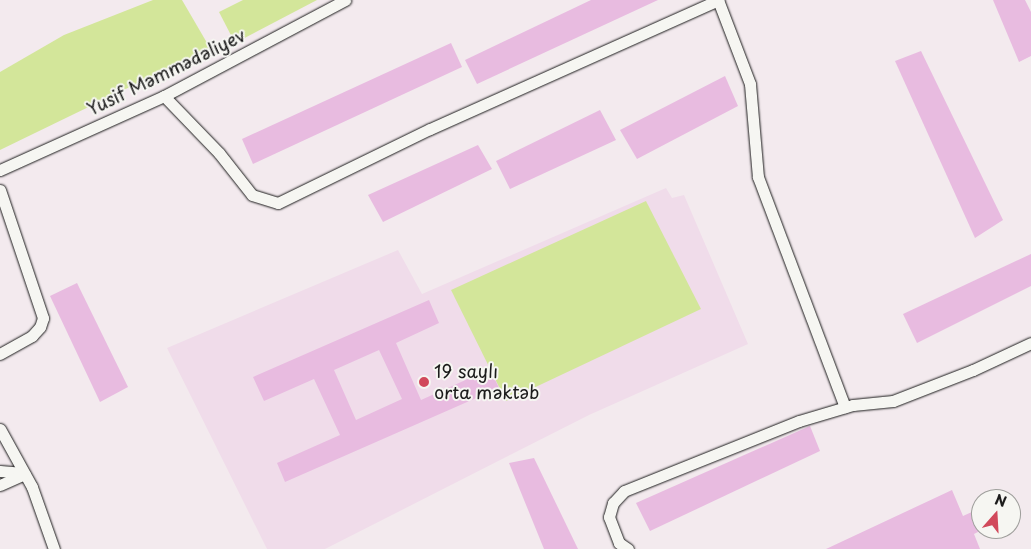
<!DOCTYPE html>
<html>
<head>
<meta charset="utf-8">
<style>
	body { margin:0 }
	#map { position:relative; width:1031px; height:549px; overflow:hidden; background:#f3eaee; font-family:"Playpen Sans",sans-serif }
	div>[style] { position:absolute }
	.built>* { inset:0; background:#f0dcea }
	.green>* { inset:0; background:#d3e69a }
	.building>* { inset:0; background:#e8bbe0 }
	.roads { filter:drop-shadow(0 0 1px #1c1c1c) drop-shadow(0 0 1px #1c1c1c) }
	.street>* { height:11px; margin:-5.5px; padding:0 5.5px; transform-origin:5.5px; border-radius:5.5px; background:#f6f6f2 }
	.dots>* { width:14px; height:14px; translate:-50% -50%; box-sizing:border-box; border:2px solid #f6f6f2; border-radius:50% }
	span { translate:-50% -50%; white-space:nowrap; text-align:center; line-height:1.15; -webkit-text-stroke:4px #f6f6f2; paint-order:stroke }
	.street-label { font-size:18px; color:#1c1c1c }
	.poi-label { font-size:18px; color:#1c1c1c }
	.left { translate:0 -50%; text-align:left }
	.north { position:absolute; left:971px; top:489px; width:50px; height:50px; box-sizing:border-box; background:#f6f6f2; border:1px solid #9f9f9c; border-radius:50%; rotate:19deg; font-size:14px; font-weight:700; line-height:20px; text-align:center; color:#1c1c1c }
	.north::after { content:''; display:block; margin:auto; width:18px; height:22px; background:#d1495b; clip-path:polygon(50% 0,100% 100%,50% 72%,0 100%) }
</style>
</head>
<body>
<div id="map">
	<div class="built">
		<i style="clip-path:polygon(666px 188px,672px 198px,684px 195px,748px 344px,589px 415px,325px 549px,267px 549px,167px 348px,398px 250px,422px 294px)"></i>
	</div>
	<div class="green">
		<i style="clip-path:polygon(153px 0,182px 0,210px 48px,0 150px,0 72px,64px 35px)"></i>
		<i style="clip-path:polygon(243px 0,317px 0,235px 43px,219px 12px)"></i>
		<i style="clip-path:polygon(646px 201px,701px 309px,506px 401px,451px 290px)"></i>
	</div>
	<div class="building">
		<i style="clip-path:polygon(591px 0,658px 0,477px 84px,465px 60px)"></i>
		<i style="clip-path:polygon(993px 0,1025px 0,1031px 12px,1031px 56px,1019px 62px)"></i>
		<i style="clip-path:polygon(451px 43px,462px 67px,253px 164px,242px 139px)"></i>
		<i style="clip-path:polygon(921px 51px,1003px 220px,975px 238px,895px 61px)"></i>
		<i style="clip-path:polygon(725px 76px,738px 106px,637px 159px,620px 130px)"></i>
		<i style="clip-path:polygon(600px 110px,616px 140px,510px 189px,496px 161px)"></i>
		<i style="clip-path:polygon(478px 145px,492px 169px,383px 222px,368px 195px)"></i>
		<i style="clip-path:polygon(1031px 254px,1031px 286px,917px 343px,903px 314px)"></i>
		<i style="clip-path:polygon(77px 283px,128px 387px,100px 402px,50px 296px)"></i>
		<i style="clip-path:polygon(evenodd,429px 300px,439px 323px,396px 343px,421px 400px,490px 369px,499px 388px,285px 482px,277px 463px,340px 435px,314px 379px,264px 401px,253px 377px,429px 300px,379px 350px,402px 399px,356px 420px,334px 370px,379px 350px)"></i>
		<i style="clip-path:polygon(810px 426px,820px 451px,650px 531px,636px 503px)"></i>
		<i style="clip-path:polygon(534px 458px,578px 549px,544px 549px,509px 463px)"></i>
		<i style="clip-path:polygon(952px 490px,963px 516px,974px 511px,982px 530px,974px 534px,980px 549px,826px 549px)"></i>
	</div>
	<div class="roads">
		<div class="street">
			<i style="left:718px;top:0;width:90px;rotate:69.1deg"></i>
			<i style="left:750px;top:84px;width:93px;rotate:85.1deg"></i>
			<i style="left:758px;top:177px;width:246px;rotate:69.3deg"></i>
			<i style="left:164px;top:96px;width:79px;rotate:46deg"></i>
			<i style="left:219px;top:153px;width:53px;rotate:51.8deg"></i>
			<i style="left:252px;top:195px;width:27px;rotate:17deg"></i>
			<i style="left:278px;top:203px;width:169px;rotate:-26deg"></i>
			<i style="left:430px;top:129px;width:316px;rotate:-24.1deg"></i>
			<i style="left:0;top:170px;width:180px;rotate:-24.3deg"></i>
			<i style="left:164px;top:96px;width:205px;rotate:-27.9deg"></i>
			<i style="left:0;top:190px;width:135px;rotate:71.4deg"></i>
			<i style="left:43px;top:318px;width:9px;rotate:108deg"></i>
			<i style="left:40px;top:327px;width:12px;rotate:132deg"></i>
			<i style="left:32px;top:336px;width:37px;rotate:151deg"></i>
			<i style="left:0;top:429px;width:66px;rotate:61.1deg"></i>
			<i style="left:32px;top:487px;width:66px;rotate:70.5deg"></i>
			<i style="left:0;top:471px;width:23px;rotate:5deg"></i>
			<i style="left:0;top:485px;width:27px;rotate:-24deg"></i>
			<i style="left:628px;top:549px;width:11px;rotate:-146deg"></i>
			<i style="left:619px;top:543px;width:28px;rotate:-111deg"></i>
			<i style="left:609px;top:517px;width:15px;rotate:-74deg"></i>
			<i style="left:613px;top:503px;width:16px;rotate:-47deg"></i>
			<i style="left:624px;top:491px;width:188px;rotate:-21.8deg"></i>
			<i style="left:799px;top:421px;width:56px;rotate:-16.5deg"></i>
			<i style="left:853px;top:405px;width:40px;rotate:-5.7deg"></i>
			<i style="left:893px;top:401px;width:86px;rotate:-21.2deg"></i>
			<i style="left:973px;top:370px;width:64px;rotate:-25deg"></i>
		</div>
	</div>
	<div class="dots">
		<i style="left:424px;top:382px;background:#d1495b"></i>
	</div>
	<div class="street-label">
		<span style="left:166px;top:72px;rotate:-26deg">Yusif Məmmədəliyev</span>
	</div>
	<div class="poi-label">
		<span class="left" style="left:434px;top:382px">19 saylı<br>orta məktəb</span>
	</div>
	<div class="north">N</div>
</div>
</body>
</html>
